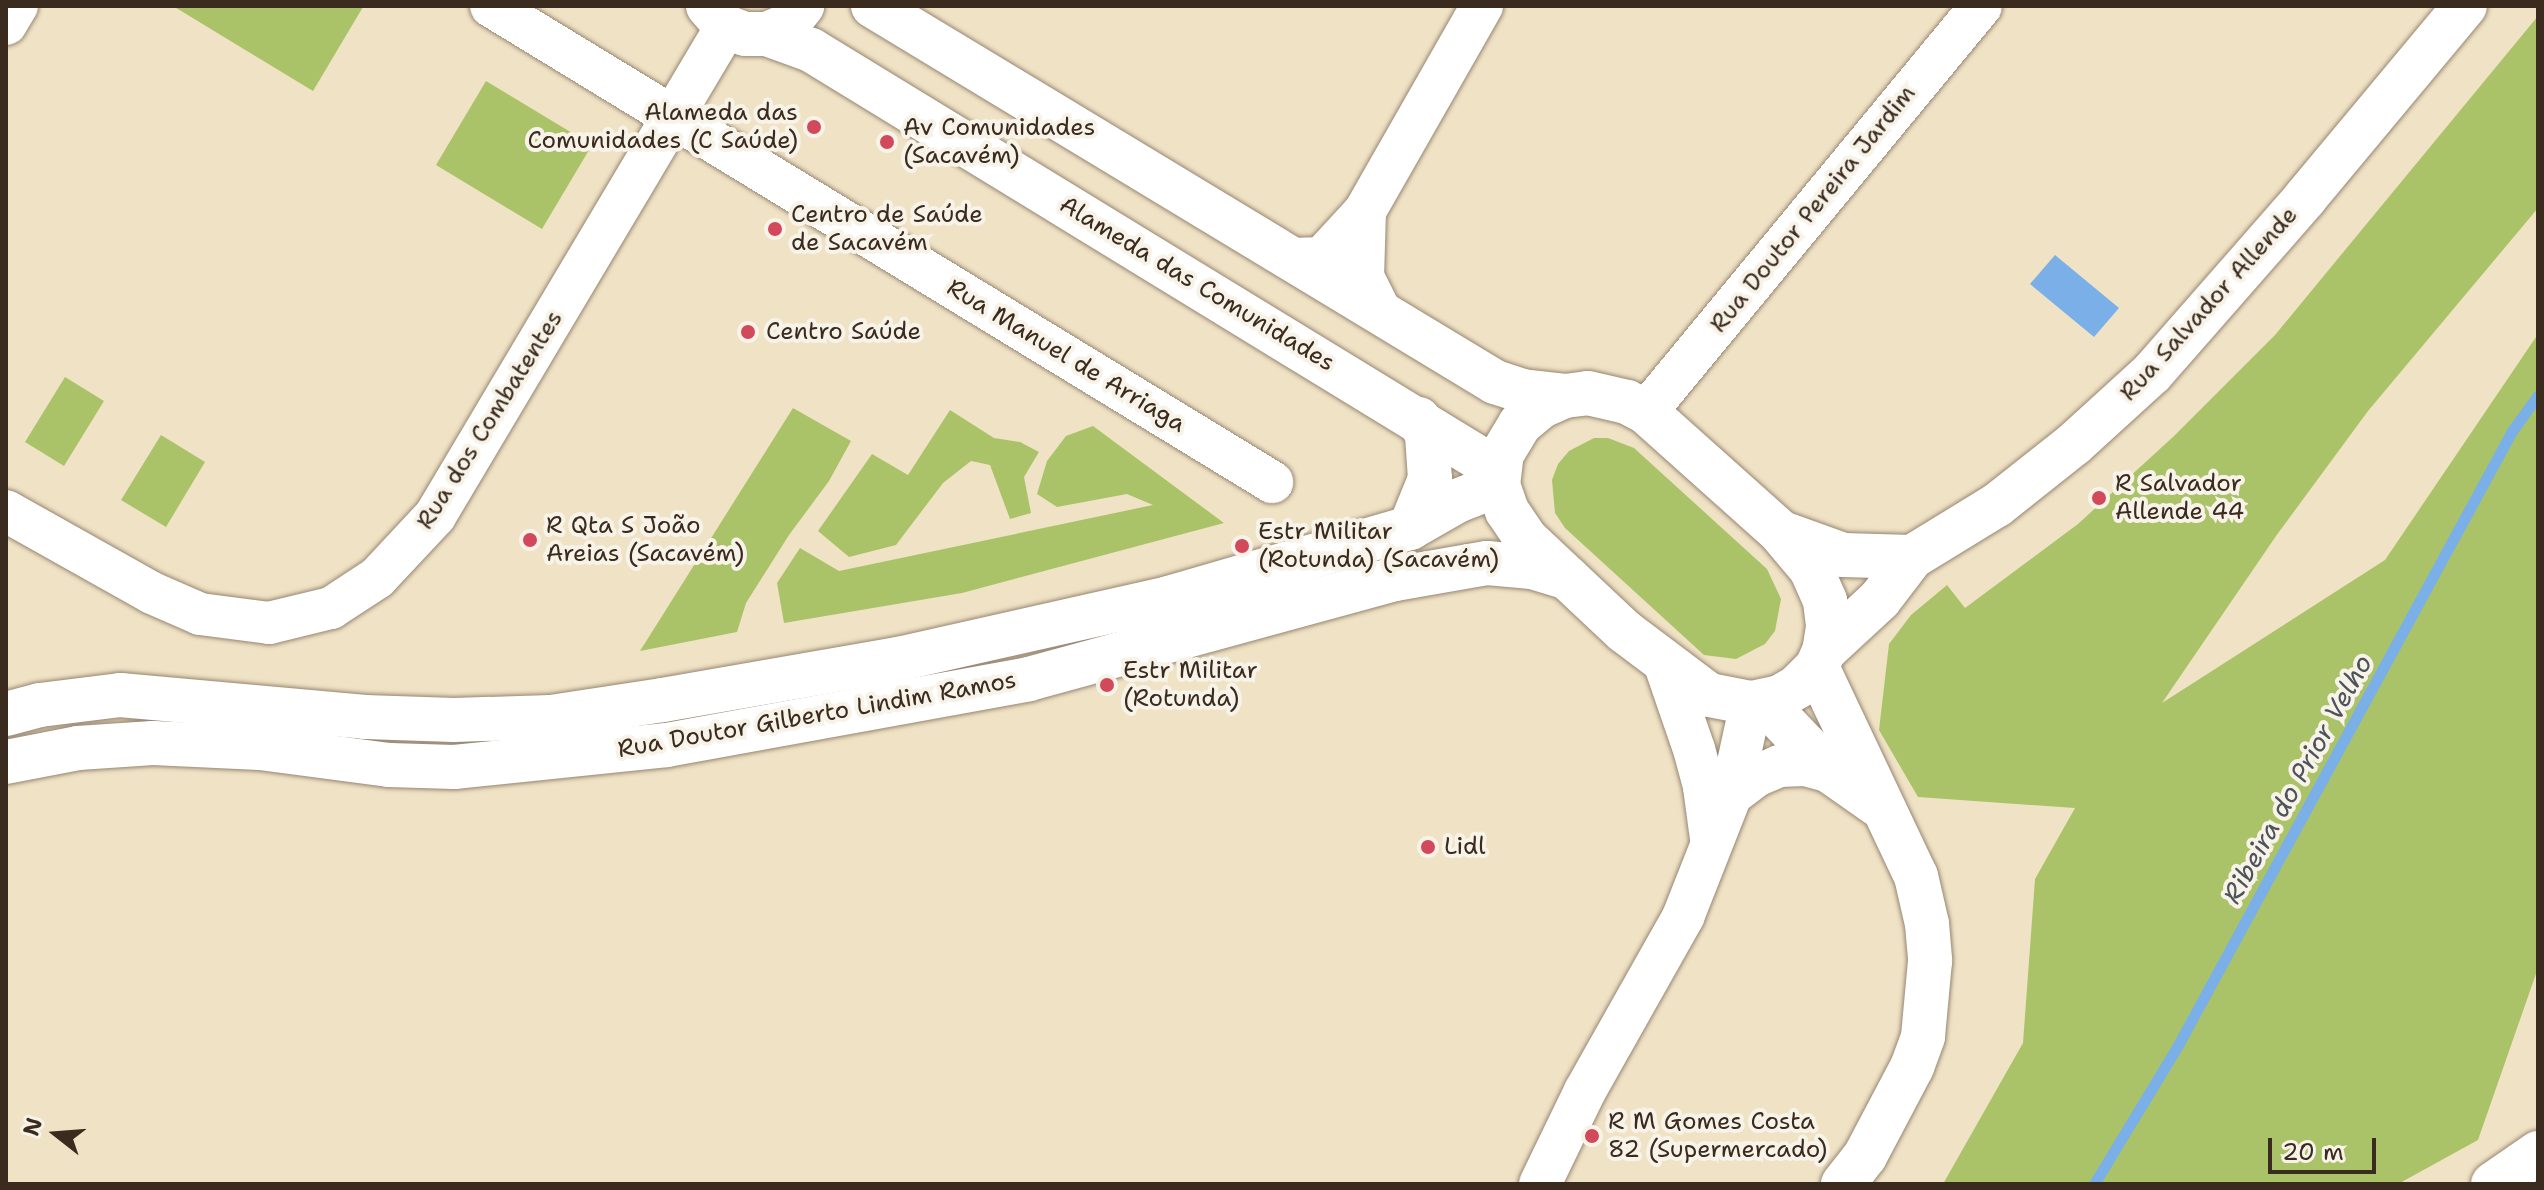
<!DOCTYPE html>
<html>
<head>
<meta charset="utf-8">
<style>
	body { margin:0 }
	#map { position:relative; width:2544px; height:1190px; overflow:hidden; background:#f0e2c5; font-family:"Shantell Sans",sans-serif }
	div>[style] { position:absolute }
	.green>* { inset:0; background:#abc368 }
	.water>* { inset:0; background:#7bafe8 }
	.stream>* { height:11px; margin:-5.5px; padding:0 5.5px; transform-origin:5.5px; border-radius:5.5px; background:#7bafe8 }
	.roads { filter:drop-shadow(0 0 2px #968672) drop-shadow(0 0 2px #968672) }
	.street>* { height:42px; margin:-21px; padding:0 21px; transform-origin:21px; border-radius:21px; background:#fff }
	.secondary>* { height:44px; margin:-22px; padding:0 22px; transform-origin:22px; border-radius:22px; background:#fff }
	.highway>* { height:44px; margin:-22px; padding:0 22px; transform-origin:22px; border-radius:22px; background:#fff }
	.dots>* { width:22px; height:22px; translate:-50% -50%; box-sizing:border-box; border:4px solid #f7f3e8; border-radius:50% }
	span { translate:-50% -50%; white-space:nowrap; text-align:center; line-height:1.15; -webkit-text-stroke:8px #f7f3e8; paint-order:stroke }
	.poi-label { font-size:24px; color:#3b2a1e }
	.right { translate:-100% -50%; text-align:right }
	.left { translate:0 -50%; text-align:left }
	.street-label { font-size:24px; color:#3b2a1e }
	.water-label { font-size:26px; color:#4e525b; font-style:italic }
	.frame { position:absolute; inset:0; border:8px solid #3b2a1e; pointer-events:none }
	.north { position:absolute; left:16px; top:1094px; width:80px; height:80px; -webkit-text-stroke:6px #f7f3e8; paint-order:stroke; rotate:287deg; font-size:22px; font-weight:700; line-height:32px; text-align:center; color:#3b2a1e }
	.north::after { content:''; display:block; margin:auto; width:28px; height:36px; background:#3b2a1e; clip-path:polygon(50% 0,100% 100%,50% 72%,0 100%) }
	.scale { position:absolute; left:2268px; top:1138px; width:108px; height:36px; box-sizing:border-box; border:4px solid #3b2a1e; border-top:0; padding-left:10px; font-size:24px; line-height:28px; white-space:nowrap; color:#3b2a1e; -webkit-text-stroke:6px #f7f3e8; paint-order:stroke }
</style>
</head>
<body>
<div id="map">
	<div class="green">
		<i style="clip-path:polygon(173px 6px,361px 6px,363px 7px,313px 91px)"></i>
		<i style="clip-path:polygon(2538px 16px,2538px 208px,2368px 411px,2276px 536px,2162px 703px,2385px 560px,2538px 334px,2538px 968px,2478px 1140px,2398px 1184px,1943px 1184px,2023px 1043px,2035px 879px,2075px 808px,1918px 797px,1879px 730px,1889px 644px,1911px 615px,1947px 585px,1965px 608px,2078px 524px,2174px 436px,2275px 335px)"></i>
		<i style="clip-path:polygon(486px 81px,592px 145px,542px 229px,436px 165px)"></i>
		<i style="clip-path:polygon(65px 377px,104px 401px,64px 466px,25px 442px)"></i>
		<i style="clip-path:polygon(793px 408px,851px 441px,829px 481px,789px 535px,746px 603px,737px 632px,640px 651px)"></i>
		<i style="clip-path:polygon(950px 410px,994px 438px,1020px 442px,1039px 452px,1024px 477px,1031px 513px,1010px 519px,990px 465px,971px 461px,943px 483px,896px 545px,849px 557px,818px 531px,872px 454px,908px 475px)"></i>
		<i style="clip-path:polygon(1093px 426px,1224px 523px,962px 593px,784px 623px,777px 583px,800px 548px,839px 571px,1153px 505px,1127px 494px,1057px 507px,1037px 494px,1047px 461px,1066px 436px)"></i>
		<i style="clip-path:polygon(161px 435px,205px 462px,166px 527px,121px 500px)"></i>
		<i style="clip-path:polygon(1594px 438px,1608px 438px,1634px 448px,1767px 569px,1781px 599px,1775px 631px,1765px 644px,1736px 659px,1704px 655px,1565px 528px,1555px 513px,1552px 480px,1558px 464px,1569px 451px)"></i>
	</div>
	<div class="water">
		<i style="clip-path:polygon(2055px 255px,2119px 308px,2094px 337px,2030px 284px)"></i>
	</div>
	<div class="stream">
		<i style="left:2094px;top:1184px;width:160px;rotate:-58.8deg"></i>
		<i style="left:2177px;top:1047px;width:701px;rotate:-61.46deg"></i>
		<i style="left:2512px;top:431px;width:44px;rotate:-54.2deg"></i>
	</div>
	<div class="roads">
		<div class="street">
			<i style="left:491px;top:6px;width:915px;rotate:31.36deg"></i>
			<i style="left:6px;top:24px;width:21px;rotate:-59deg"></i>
			<i style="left:1365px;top:211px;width:66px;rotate:91.7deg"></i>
			<i style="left:1363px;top:277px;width:40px;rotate:63.4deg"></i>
			<i style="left:1292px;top:259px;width:30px;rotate:-2deg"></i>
			<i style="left:1322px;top:258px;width:64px;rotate:-47.5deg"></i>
			<i style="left:1365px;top:211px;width:236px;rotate:-60.3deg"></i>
			<i style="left:1646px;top:412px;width:526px;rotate:-50.47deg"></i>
			<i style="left:6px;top:511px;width:167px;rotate:29.3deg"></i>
			<i style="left:152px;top:593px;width:52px;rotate:23.6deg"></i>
			<i style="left:200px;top:614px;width:70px;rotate:7.4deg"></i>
			<i style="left:269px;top:623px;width:64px;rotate:-13.6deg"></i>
			<i style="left:331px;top:608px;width:55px;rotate:-33.1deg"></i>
			<i style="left:377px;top:578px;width:85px;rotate:-46.9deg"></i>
			<i style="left:435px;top:516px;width:569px;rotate:-59.24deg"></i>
			<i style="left:1665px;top:665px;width:89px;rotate:71deg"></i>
			<i style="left:1694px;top:749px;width:39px;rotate:75deg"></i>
			<i style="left:1704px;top:787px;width:52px;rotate:82.3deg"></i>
			<i style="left:1731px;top:795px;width:31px;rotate:-37deg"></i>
			<i style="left:1756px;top:776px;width:25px;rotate:-23deg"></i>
			<i style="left:1779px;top:766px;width:26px;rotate:-2deg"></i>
			<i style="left:1805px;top:765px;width:27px;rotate:15deg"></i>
			<i style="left:1540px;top:1184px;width:103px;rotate:-64.2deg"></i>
			<i style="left:1585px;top:1091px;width:200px;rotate:-60.6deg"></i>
			<i style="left:1683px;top:917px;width:131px;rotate:-68.5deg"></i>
			<i style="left:1731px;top:795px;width:94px;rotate:-77.7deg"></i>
		</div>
		<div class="secondary">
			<i style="left:708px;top:6px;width:28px;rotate:49deg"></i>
			<i style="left:726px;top:27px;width:20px;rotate:20deg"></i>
			<i style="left:745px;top:34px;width:22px"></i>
			<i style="left:767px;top:34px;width:47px;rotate:20deg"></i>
			<i style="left:811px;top:50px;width:805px;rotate:31.44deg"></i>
			<i style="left:873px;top:6px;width:727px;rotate:31.15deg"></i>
			<i style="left:1495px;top:382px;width:28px;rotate:18deg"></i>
			<i style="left:1522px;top:391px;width:43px;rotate:6.6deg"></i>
			<i style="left:767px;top:34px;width:21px;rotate:-23deg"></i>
			<i style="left:786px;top:26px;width:26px;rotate:-51deg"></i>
			<i style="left:1588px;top:393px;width:40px;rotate:13deg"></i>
			<i style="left:1627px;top:402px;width:21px;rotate:28deg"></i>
			<i style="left:1646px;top:412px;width:180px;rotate:41.8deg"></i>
			<i style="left:1780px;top:532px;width:48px;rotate:50deg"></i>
			<i style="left:1811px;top:569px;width:35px;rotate:66deg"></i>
			<i style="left:1825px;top:601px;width:26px;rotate:83deg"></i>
			<i style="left:1828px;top:627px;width:24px;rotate:99deg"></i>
			<i style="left:1824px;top:651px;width:17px;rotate:114deg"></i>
			<i style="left:1817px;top:667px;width:28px;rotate:135deg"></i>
			<i style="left:1797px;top:687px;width:20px;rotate:150deg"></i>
			<i style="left:1780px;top:697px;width:30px;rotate:168deg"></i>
			<i style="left:1751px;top:703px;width:43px;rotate:-169.2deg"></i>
			<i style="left:1709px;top:695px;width:106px;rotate:-143deg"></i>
			<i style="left:1624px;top:631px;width:134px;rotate:-136.8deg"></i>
			<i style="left:1526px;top:539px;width:34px;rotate:-124deg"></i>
			<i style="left:1507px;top:511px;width:28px;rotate:-109deg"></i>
			<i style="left:1498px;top:485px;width:31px;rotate:-83deg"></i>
			<i style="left:1502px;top:454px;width:35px;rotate:-59deg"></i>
			<i style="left:1520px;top:424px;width:26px;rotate:-40deg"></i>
			<i style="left:1540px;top:407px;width:27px;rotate:-24deg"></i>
			<i style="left:1565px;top:396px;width:23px;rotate:-7deg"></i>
			<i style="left:1410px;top:528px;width:53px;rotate:-67.8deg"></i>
			<i style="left:1430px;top:479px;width:44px;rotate:-93.9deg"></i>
			<i style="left:1427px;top:435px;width:18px;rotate:-117deg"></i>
			<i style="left:1782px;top:533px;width:65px;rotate:19.8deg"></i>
			<i style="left:1843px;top:555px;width:69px;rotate:1.7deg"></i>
			<i style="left:1824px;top:651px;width:76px;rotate:-42.9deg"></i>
			<i style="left:1880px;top:599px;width:53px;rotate:-52.7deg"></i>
			<i style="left:1912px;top:557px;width:100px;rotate:-31.5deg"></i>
			<i style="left:1997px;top:505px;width:98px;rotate:-38.4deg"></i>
			<i style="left:2074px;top:444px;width:105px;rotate:-42.3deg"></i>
			<i style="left:2152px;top:373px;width:232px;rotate:-48.8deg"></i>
			<i style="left:2305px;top:198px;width:250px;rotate:-50.2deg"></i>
			<i style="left:1817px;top:667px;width:231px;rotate:64.7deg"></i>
			<i style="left:1916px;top:876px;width:49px;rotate:77.1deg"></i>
			<i style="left:1927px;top:924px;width:37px;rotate:85deg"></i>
			<i style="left:1930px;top:961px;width:76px;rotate:95.3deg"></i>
			<i style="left:1923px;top:1037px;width:32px;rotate:110deg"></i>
			<i style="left:1912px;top:1067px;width:101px;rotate:117.8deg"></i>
			<i style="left:1865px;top:1156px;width:36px;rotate:128deg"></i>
			<i style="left:1763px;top:701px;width:98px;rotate:46.2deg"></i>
			<i style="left:1831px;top:772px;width:57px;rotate:35.1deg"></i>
			<i style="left:6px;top:714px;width:35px;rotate:-15deg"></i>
			<i style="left:40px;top:705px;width:81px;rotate:-7.1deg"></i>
			<i style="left:120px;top:695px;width:246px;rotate:5.1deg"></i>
			<i style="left:365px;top:717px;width:89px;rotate:1.9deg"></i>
			<i style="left:454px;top:720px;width:97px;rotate:-1.8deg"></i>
			<i style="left:551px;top:717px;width:113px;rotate:-8.6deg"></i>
			<i style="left:663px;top:700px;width:240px;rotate:-9.9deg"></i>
			<i style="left:899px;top:659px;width:277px;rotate:-12.7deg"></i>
			<i style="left:1169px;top:598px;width:251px;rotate:-16.2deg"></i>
			<i style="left:1410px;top:528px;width:54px;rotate:-29.9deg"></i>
			<i style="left:1457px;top:501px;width:44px;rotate:-21.3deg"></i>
			<i style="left:6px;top:762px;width:73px;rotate:-11deg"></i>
			<i style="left:78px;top:748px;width:75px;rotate:-3.8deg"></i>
			<i style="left:153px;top:743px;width:107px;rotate:2.7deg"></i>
			<i style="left:260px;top:748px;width:130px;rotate:7.5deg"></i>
			<i style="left:389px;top:765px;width:65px;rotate:1.8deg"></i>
			<i style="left:454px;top:767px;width:214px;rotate:-5.9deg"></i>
			<i style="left:667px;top:745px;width:368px;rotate:-10.3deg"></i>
			<i style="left:1029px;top:679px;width:379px;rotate:-15.3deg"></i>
			<i style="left:1395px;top:579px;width:93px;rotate:-9.9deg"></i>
			<i style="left:1487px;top:563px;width:45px;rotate:5.1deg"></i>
			<i style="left:1532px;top:567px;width:37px;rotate:17deg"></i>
		</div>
		<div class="highway">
			<i style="left:2493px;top:1184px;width:55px;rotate:-34.6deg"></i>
		</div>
	</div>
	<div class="dots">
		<i style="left:814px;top:127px;background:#d1495b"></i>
		<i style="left:887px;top:142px;background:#d1495b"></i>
		<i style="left:775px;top:229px;background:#d1495b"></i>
		<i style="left:748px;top:332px;background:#d1495b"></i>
		<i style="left:2099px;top:498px;background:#d1495b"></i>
		<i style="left:530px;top:540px;background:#d1495b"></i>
		<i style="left:1242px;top:546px;background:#d1495b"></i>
		<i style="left:1107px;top:685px;background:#d1495b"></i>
		<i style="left:1428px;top:847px;background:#d1495b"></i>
		<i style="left:1592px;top:1136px;background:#d1495b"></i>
	</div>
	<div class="poi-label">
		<span class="right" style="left:798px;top:127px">Alameda das<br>Comunidades (C Saúde)</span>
		<span class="left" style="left:903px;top:142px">Av Comunidades<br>(Sacavém)</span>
		<span class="left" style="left:791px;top:229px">Centro de Saúde<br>de Sacavém</span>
		<span class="left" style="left:766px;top:332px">Centro Saúde</span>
		<span class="left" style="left:2115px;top:498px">R Salvador<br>Allende 44</span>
		<span class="left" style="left:546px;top:540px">R Qta S João<br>Areias (Sacavém)</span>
		<span class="left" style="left:1258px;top:546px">Estr Militar<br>(Rotunda) (Sacavém)</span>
		<span class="left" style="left:1123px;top:685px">Estr Militar<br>(Rotunda)</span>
		<span class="left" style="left:1444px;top:847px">Lidl</span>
		<span class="left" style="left:1608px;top:1136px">R M Gomes Costa<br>82 (Supermercado)</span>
	</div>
	<div class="street-label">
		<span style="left:1813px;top:209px;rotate:-51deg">Rua Doutor Pereira Jardim</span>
		<span style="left:1197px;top:284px;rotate:31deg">Alameda das Comunidades</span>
		<span style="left:2209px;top:304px;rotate:-48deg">Rua Salvador Allende</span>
		<span style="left:1066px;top:356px;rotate:31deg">Rua Manuel de Arriaga</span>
		<span style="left:490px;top:420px;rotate:-58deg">Rua dos Combatentes</span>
		<span style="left:817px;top:715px;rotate:-10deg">Rua Doutor Gilberto Lindim Ramos</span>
	</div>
	<div class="water-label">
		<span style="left:2297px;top:779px;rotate:-61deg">Ribeira do Prior Velho</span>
	</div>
	<div class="frame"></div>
	<div class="north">N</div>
	<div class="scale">20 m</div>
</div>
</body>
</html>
